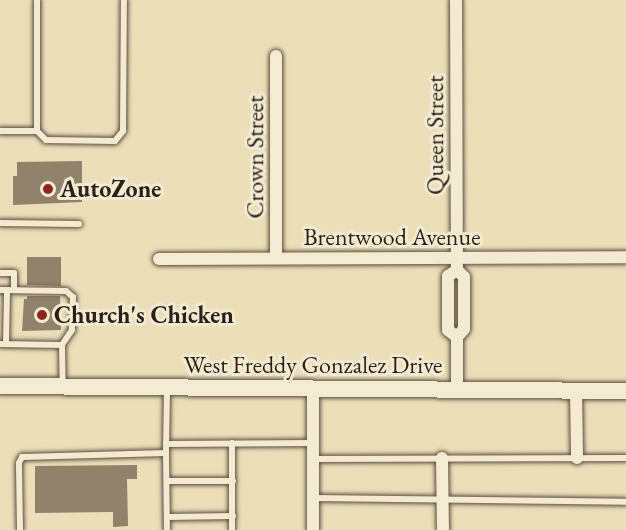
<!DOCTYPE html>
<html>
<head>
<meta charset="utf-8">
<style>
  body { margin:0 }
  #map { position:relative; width:626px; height:530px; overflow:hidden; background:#ebdeb8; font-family:"EB Garamond",serif }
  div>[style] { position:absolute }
  .building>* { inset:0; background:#90826b }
  .roads { filter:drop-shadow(0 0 2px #5c4e40) drop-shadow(0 0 2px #5c4e40) }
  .service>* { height:6px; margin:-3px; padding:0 3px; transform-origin:3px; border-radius:3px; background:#f2ead1 }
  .minor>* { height:12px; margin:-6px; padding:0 6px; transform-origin:6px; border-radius:6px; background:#f2ead1 }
  .secondary>* { height:16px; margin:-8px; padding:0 8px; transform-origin:8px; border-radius:8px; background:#f2ead1 }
  .dots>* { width:16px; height:16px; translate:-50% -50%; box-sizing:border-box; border:3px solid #f2ead1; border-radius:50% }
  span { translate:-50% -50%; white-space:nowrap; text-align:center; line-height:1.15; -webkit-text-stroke:6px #f2ead1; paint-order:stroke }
  .street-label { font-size:24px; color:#2d1e18 }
  .poi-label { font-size:24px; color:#2d1e18; font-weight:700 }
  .left { translate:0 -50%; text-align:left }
</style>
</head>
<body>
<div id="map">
  <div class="building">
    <i style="clip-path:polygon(82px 161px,82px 202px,13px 205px,13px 176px,17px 176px,17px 162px)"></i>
    <i style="clip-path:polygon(27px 257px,61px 257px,61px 286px,27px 285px)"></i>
    <i style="clip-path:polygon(27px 296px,60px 296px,61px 330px,22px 331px,24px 299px,27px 299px)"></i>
    <i style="clip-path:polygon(137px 465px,137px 479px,127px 479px,128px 526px,113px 527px,113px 512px,35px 513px,35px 466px)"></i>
  </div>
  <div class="roads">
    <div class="service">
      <i style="left:37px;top:0;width:131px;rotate:90deg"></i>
      <i style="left:0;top:131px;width:37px"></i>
      <i style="left:37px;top:131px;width:13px;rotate:45deg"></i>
      <i style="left:46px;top:140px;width:69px;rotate:0.8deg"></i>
      <i style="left:115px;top:141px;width:13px;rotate:-51deg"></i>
      <i style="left:123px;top:131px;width:131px;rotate:-89.6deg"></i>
      <i style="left:0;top:223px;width:79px;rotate:0.7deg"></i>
      <i style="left:0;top:273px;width:14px"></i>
      <i style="left:14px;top:273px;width:17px;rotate:90deg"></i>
      <i style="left:0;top:290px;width:66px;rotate:0.9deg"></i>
      <i style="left:66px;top:291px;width:9px;rotate:41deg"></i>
      <i style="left:73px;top:297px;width:33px;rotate:92deg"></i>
      <i style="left:72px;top:330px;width:18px;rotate:124deg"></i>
      <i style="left:62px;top:345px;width:62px;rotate:-179.1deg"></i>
      <i style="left:6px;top:344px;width:54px;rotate:-88.9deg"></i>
      <i style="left:62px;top:345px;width:39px;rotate:89deg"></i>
      <i style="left:232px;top:443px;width:87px;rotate:90deg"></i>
      <i style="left:166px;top:444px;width:147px;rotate:-0.4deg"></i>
      <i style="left:166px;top:453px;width:77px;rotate:89.3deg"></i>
      <i style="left:313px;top:459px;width:313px;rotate:-0.2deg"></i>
      <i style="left:167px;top:481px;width:66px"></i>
      <i style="left:313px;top:498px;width:313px;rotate:0.7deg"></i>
      <i style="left:167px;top:517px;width:66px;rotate:-0.9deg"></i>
      <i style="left:20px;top:530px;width:67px;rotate:-90.9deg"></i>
      <i style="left:19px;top:463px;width:7px;rotate:-63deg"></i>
      <i style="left:22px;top:457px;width:144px;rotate:-1.6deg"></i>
      <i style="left:166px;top:453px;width:65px;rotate:-89.1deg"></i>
    </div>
    <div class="minor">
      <i style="left:456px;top:0;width:270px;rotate:89.8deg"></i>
      <i style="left:457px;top:270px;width:10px;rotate:45deg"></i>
      <i style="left:464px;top:277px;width:52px;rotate:90deg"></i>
      <i style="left:464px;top:329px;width:11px;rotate:131deg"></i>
      <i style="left:457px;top:337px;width:53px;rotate:90deg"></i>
      <i style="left:276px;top:56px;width:202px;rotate:90deg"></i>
      <i style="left:159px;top:259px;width:467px;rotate:-0.2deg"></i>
      <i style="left:457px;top:270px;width:11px;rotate:146deg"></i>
      <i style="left:448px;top:276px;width:54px;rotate:90deg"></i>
      <i style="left:448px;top:330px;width:11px;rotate:38deg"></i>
      <i style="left:313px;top:389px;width:141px;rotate:90deg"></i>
      <i style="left:576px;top:391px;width:67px;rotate:89.1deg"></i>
      <i style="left:442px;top:458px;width:72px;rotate:89.2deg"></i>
    </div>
    <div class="secondary">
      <i style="left:0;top:386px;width:626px;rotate:0.46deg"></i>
    </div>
  </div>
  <div class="dots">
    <i style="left:48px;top:189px;background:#8f2418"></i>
    <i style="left:42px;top:315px;background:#8f2418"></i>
  </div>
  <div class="street-label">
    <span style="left:435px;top:135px;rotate:-90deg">Queen Street</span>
    <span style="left:255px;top:157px;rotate:-90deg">Crown Street</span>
    <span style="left:392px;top:237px">Brentwood Avenue</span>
    <span style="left:313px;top:365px">West Freddy Gonzalez Drive</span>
  </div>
  <div class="poi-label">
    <span class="left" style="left:60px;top:189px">AutoZone</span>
    <span class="left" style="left:54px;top:315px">Church's Chicken</span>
  </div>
</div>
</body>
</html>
